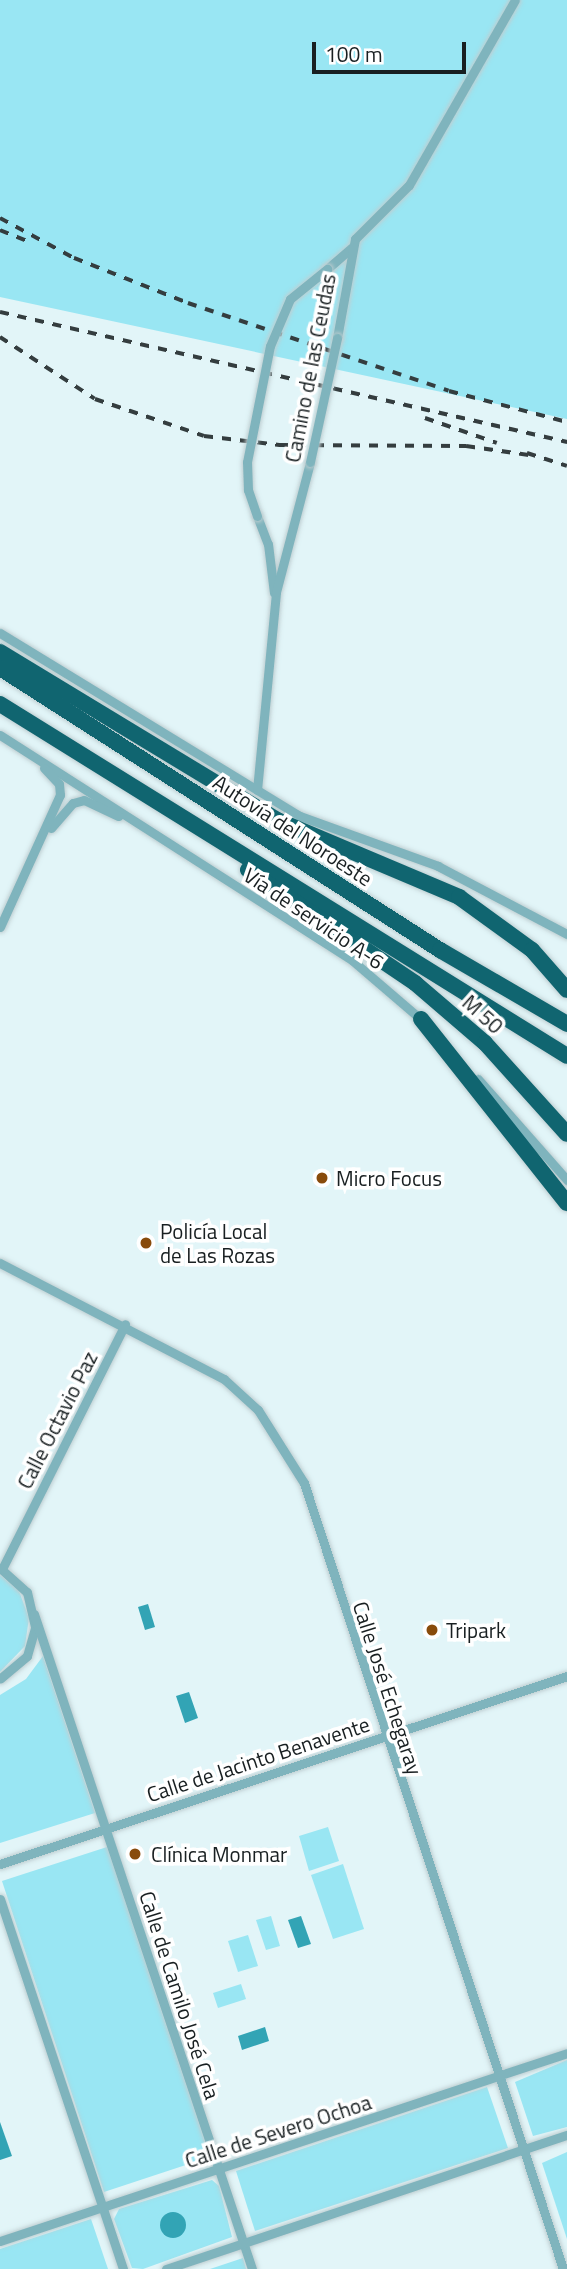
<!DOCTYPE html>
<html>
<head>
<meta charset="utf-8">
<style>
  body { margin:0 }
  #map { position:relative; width:567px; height:2269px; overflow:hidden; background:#e2f5f8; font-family:"Titillium Web",sans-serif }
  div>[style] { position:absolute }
  .green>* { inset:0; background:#99e6f3 }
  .water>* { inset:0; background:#32a4b5 }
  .round { border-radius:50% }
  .roads { filter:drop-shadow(0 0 2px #beced1) drop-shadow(0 0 2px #beced1) }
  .street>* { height:9px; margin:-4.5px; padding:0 4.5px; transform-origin:4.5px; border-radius:4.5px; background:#7fb4bd }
  .highway>* { height:16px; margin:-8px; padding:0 8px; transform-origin:8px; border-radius:8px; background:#106570 }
  .rail>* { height:3.5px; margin-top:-1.75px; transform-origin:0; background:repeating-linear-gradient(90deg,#343d3f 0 9px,transparent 0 18px) }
  .bridges { filter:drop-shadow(0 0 2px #beced1) drop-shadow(0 0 2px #beced1) }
  .street-bridge>* { height:9px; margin:-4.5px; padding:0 4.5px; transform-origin:4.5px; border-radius:4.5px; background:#7fb4bd }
  .dots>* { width:19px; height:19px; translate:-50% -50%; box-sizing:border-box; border:4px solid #fff; border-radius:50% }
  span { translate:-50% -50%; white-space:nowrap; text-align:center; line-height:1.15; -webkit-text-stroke:7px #fff; paint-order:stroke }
  .street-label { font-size:21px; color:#181f21 }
  .poi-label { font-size:21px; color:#181f21 }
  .left { translate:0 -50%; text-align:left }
  .scale { position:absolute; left:312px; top:42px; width:154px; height:32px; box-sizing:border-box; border:4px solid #181f21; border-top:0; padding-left:9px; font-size:21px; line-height:24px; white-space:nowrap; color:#181f21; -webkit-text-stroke:5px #fff; paint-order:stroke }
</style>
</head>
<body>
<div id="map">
  <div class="green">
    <i style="clip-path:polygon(0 0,567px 0,567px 419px,0 297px)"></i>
    <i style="clip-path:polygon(0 1575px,19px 1591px,29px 1618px,25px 1646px,0 1672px)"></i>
    <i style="clip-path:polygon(43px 1656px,95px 1813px,0 1843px,0 1695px,26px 1679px)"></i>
    <i style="clip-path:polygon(328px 1827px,339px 1861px,309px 1871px,299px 1836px)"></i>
    <i style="clip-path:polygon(107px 1847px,210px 2157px,104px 2192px,2px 1881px)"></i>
    <i style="clip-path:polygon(343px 1864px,364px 1929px,333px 1939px,311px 1875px)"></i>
    <i style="clip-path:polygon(271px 1916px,280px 1946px,266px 1950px,256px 1920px)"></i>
    <i style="clip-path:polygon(248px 1935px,258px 1966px,238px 1972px,228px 1941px)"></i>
    <i style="clip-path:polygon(241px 1984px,246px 1999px,218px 2008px,213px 1993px)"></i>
    <i style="clip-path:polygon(567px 2060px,567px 2127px,533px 2136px,515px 2082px)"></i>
    <i style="clip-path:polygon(487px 2087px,508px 2148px,255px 2231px,236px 2171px)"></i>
    <i style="clip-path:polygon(567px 2152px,567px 2239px,542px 2163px)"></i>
    <i style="clip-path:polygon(212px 2180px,219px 2186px,232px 2237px,143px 2269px,132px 2268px,114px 2219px,119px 2209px)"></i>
    <i style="clip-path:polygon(91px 2219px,108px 2269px,0 2269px,0 2249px)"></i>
    <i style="clip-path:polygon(243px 2258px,246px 2269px,210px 2269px)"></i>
  </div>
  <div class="water">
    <i style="clip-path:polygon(148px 1604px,155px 1627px,145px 1630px,138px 1607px)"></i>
    <i style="clip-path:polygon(189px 1692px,198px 1718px,185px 1723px,176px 1696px)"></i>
    <i style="clip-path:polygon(301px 1916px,311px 1944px,298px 1948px,288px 1920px)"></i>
    <i style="clip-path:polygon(265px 2027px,269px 2041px,242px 2050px,238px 2036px)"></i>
    <i style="clip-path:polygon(0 2122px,12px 2156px,0 2160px)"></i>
    <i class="round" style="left:160px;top:2212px;width:26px;height:26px"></i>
  </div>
  <div class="roads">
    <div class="street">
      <i style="left:327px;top:269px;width:33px;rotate:-41deg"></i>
      <i style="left:337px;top:338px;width:101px;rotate:-79.7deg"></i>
      <i style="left:355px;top:239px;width:76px;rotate:-45deg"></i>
      <i style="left:409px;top:185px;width:213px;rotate:-60.2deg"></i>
      <i style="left:257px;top:516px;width:30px;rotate:69deg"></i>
      <i style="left:268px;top:544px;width:49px;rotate:83deg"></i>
      <i style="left:0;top:633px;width:351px;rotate:31.4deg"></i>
      <i style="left:300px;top:816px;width:147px;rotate:19.9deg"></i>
      <i style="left:438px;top:866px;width:146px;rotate:27.8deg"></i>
      <i style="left:0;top:735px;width:419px;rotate:32.6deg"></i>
      <i style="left:353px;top:961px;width:92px;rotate:40.6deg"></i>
      <i style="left:257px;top:790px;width:199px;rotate:-84.5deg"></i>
      <i style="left:276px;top:592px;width:134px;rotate:-75.3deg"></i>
      <i style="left:51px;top:828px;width:33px;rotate:-49deg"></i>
      <i style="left:73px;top:803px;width:11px;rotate:-15deg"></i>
      <i style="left:84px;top:800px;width:38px;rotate:25deg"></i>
      <i style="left:0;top:927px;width:145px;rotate:-65.6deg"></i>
      <i style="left:60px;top:795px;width:11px;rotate:-95deg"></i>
      <i style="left:59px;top:784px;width:22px;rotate:-133deg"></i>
      <i style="left:478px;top:1079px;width:135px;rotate:48.6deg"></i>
      <i style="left:0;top:1263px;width:252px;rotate:27.4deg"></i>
      <i style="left:224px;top:1379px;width:46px;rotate:42.4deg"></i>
      <i style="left:258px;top:1410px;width:86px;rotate:57.8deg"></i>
      <i style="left:304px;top:1483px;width:828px;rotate:71.76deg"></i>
      <i style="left:0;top:1568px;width:36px;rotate:42deg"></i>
      <i style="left:27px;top:1592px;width:37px;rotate:77deg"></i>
      <i style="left:35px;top:1628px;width:29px;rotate:106deg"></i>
      <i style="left:27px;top:1656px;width:35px;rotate:140deg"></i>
      <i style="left:2px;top:1569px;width:274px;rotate:-63.3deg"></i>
      <i style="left:34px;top:1614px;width:690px;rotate:71.59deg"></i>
      <i style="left:0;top:1864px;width:597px;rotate:-18.34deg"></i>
      <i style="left:0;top:1899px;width:390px;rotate:71.6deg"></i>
      <i style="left:0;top:2241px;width:597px;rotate:-18.34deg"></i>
      <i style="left:166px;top:2269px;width:423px;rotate:-18.5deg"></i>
    </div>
    <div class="highway">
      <i style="left:0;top:652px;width:324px;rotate:31.2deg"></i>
      <i style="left:277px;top:820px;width:198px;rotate:22.9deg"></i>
      <i style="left:459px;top:897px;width:90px;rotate:36deg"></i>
      <i style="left:532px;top:950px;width:53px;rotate:48.8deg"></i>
      <i style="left:0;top:668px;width:523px;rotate:32.66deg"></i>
      <i style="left:440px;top:950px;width:147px;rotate:30.2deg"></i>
      <i style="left:0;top:704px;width:667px;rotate:31.83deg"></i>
      <i style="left:248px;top:870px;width:202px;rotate:34.1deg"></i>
      <i style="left:415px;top:983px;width:92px;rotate:40.6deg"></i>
      <i style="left:485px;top:1043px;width:122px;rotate:48deg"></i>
      <i style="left:421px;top:1019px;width:235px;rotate:51.6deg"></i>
    </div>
  </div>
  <div class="rail">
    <i style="left:0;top:218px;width:84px;rotate:28.4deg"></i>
    <i style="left:74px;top:258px;width:123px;rotate:21.5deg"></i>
    <i style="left:188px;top:303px;width:275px;rotate:18.6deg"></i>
    <i style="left:449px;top:391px;width:122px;rotate:14.7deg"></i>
    <i style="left:0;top:230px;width:29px;rotate:22deg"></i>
    <i style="left:0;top:312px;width:582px;rotate:12.91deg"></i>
    <i style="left:0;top:337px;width:113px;rotate:33.1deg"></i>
    <i style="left:95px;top:399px;width:115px;rotate:18.7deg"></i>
    <i style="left:204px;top:436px;width:76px;rotate:6.8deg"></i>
    <i style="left:279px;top:445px;width:187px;rotate:0.3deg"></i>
    <i style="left:466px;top:446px;width:70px;rotate:8.2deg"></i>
    <i style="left:425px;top:418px;width:76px;rotate:19.1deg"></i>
    <i style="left:527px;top:453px;width:42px;rotate:18deg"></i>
  </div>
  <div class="bridges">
    <div class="street-bridge">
      <i style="left:310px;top:462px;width:127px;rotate:-77.7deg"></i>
      <i style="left:257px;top:516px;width:28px;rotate:-109deg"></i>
      <i style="left:248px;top:490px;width:28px;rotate:-92deg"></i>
      <i style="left:247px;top:462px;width:118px;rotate:-78.8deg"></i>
      <i style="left:270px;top:346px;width:51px;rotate:-66.9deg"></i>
      <i style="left:290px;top:299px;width:48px;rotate:-39deg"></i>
    </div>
  </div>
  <div class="dots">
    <i style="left:322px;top:1178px;background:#884b0b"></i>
    <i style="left:146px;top:1243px;background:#884b0b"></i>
    <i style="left:432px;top:1630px;background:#884b0b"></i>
    <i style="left:135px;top:1854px;background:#884b0b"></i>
  </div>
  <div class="street-label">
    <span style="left:310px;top:368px;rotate:-79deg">Camino de las Ceudas</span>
    <span style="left:293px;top:830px;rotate:33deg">Autovía del Noroeste</span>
    <span style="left:314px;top:918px;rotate:34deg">Vía de servicio A-6</span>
    <span style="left:483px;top:1014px;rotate:42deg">M 50</span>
    <span style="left:57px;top:1420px;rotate:-63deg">Calle Octavio Paz</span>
    <span style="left:388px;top:1688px;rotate:72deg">Calle José Echegaray</span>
    <span style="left:258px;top:1759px;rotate:-18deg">Calle de Jacinto Benavente</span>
    <span style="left:180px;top:1995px;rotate:72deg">Calle de Camilo José Cela</span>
    <span style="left:278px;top:2131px;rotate:-18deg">Calle de Severo Ochoa</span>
  </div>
  <div class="poi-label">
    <span class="left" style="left:336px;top:1178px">Micro Focus</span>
    <span class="left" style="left:160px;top:1243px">Policía Local<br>de Las Rozas</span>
    <span class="left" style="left:446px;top:1630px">Tripark</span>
    <span class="left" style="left:151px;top:1854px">Clínica Monmar</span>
  </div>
  <div class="scale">100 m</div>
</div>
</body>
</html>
